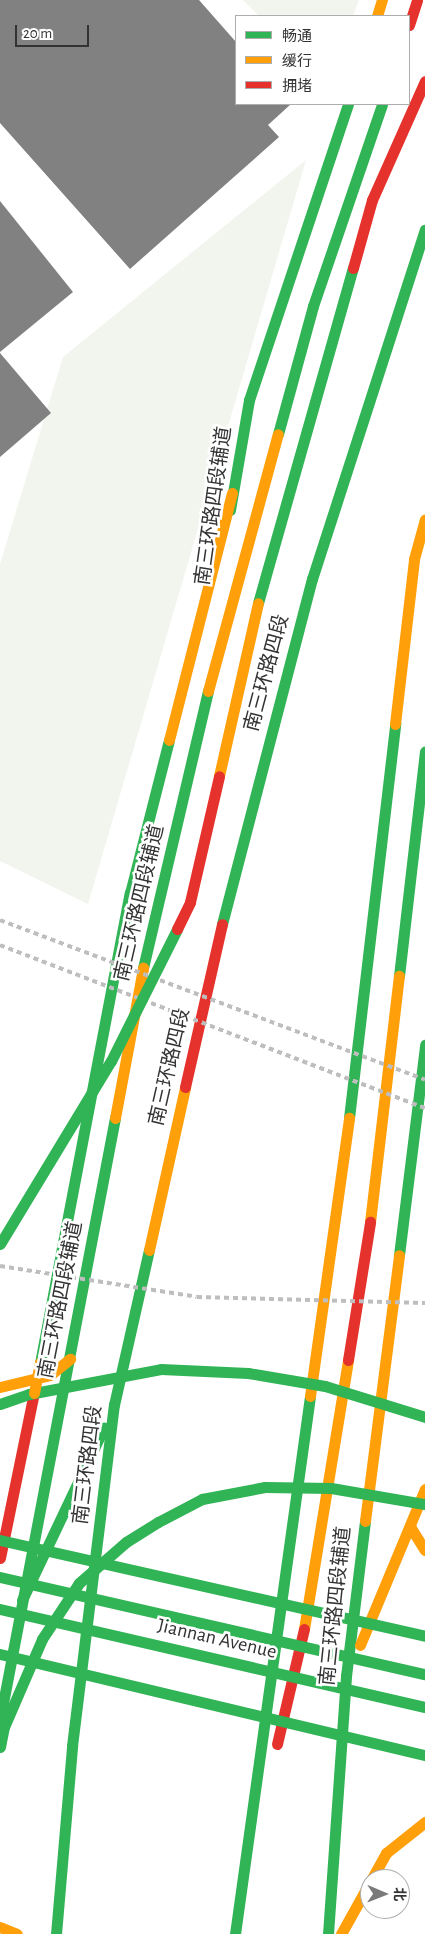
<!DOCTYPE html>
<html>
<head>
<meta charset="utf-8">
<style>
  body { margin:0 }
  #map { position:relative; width:425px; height:1934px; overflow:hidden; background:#fff; font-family:"Alegreya Sans","Noto Sans SC",sans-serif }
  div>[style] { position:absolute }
  .green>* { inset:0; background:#f1f5ed }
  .building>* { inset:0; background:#818181 }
  .fast>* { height:11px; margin:-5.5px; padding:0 5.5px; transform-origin:5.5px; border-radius:5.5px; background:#30b455 }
  .slow>* { height:11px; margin:-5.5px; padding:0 5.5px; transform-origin:5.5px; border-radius:5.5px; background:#ff9f0a }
  .jam>* { height:11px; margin:-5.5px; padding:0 5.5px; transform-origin:5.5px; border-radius:5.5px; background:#e5322d }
  .rail>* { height:4px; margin-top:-2px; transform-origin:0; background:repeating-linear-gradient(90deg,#bebebe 0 5px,transparent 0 9px) }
  .fast-bridge>* { height:11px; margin:-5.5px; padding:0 5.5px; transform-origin:5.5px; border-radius:5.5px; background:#30b455 }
  .slow-bridge>* { height:11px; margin:-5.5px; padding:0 5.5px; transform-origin:5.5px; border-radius:5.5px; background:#ff9f0a }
  .jam-bridge>* { height:11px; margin:-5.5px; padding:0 5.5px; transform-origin:5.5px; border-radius:5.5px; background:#e5322d }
  span { translate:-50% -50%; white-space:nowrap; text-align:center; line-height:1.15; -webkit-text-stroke:5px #fff; paint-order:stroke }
  .street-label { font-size:20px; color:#333 }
  .legend { position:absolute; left:235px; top:15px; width:175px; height:90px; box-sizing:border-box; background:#fff; border:1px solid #adadad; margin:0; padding:6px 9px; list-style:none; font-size:15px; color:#333 }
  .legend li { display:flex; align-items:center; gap:10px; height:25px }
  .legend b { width:25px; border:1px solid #adadad }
  .north { position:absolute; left:360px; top:1869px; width:50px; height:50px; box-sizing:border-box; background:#fff; border:1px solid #adadad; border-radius:50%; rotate:91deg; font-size:14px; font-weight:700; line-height:20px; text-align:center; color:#333 }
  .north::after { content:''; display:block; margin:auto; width:18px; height:22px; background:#7a7a7a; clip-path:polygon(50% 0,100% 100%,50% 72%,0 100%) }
  .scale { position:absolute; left:15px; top:25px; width:74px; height:22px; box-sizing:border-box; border:2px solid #333; border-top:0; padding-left:6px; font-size:15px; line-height:18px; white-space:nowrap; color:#333; -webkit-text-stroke:4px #fff; paint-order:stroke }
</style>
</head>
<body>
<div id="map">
  <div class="green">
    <i style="clip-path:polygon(243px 0,359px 0,353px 16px,259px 16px)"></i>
    <i style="clip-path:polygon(306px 160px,88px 904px,0 861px,0 564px,63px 357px)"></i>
  </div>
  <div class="building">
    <i style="clip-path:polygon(0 0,199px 0,236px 42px,236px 104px,291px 104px,268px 125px,279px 137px,130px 269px,0 123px)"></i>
    <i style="clip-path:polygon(0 201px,73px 292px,0 352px)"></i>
    <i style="clip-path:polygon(0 353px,51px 413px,0 457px)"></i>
  </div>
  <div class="fast">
    <i style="left:278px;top:434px;width:133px;rotate:-74.7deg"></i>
    <i style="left:313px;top:306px;width:213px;rotate:-71.1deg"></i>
    <i style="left:230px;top:510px;width:112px;rotate:-80.2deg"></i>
    <i style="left:249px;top:400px;width:312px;rotate:-71.5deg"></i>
    <i style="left:222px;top:924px;width:357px;rotate:-75.4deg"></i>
    <i style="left:312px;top:579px;width:367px;rotate:-72.1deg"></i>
    <i style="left:143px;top:968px;width:285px;rotate:-76.8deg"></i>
    <i style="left:399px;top:976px;width:226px;rotate:-83.4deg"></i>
    <i style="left:349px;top:1118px;width:397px;rotate:-83.3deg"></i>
    <i style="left:399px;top:1255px;width:212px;rotate:-82.9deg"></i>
    <i style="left:40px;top:1363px;width:479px;rotate:-79.2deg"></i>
    <i style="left:130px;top:893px;width:158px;rotate:-75.7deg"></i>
    <i style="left:22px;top:1600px;width:191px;rotate:-64.6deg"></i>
    <i style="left:0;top:1719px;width:612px;rotate:-79.17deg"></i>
    <i style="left:0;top:1747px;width:20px;rotate:-79deg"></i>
    <i style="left:56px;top:1934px;width:189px;rotate:-85.1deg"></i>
    <i style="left:72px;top:1746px;width:344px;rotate:-83deg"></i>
    <i style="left:114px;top:1405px;width:159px;rotate:-77.3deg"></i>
    <i style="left:235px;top:1934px;width:543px;rotate:-82.06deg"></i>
    <i style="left:328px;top:1934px;width:259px;rotate:-86deg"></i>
    <i style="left:346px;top:1676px;width:156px;rotate:-83deg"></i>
  </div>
  <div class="slow">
    <i style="left:377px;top:16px;width:17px;rotate:-73deg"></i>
    <i style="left:208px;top:691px;width:266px;rotate:-74.8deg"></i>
    <i style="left:395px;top:724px;width:166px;rotate:-83.4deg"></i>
    <i style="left:414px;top:559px;width:41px;rotate:-74.6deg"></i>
    <i style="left:169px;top:740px;width:255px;rotate:-75.7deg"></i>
    <i style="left:115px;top:1118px;width:153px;rotate:-79.4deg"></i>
    <i style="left:370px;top:1222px;width:248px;rotate:-83.3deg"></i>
    <i style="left:149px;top:1250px;width:167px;rotate:-77.5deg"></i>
    <i style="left:0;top:1387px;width:51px;rotate:-13.5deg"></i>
    <i style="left:50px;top:1375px;width:26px;rotate:-39deg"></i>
    <i style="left:310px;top:1396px;width:281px;rotate:-82deg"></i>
    <i style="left:365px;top:1521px;width:268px;rotate:-82.7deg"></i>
    <i style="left:411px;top:1528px;width:26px;rotate:58deg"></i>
    <i style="left:304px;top:1629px;width:273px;rotate:-80.7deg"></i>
    <i style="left:360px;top:1645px;width:169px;rotate:-67.4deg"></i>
    <i style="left:0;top:1927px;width:18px;rotate:22deg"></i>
    <i style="left:341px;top:1934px;width:93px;rotate:-60.9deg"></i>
    <i style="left:386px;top:1853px;width:50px;rotate:-38.5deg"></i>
  </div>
  <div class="jam">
    <i style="left:409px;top:25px;width:26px;rotate:-72deg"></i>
    <i style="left:185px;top:1087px;width:167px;rotate:-77.2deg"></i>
    <i style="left:348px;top:1360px;width:140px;rotate:-80.9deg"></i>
    <i style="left:0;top:1558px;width:168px;rotate:-78.4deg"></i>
    <i style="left:277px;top:1744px;width:118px;rotate:-76.8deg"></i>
  </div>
  <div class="rail">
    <i style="left:0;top:920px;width:454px;rotate:20.6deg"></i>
    <i style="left:0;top:945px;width:455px;rotate:21deg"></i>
    <i style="left:0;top:1266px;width:199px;rotate:8.9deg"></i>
    <i style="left:197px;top:1297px;width:228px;rotate:1.5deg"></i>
  </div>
  <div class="fast-bridge">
    <i style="left:258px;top:603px;width:348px;rotate:-74.2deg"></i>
    <i style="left:0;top:1244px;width:214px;rotate:-58.8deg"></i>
    <i style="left:111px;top:1061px;width:148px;rotate:-63.4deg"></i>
    <i style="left:0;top:1404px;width:31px;rotate:-19deg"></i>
    <i style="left:29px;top:1394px;width:134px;rotate:-10.7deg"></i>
    <i style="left:161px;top:1369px;width:87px;rotate:2.6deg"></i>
    <i style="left:248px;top:1373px;width:78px;rotate:9.6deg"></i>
    <i style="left:325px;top:1386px;width:105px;rotate:17.2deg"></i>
    <i style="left:0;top:1540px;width:436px;rotate:12.7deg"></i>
    <i style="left:0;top:1577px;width:436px;rotate:12.9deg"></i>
    <i style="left:0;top:1609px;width:436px;rotate:13deg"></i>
    <i style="left:0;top:1654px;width:437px;rotate:13.4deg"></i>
    <i style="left:4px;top:1727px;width:96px;rotate:-66.6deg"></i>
    <i style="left:42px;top:1639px;width:67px;rotate:-56.5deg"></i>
    <i style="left:79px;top:1583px;width:62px;rotate:-41.1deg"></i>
    <i style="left:126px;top:1542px;width:38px;rotate:-32deg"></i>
    <i style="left:158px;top:1522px;width:50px;rotate:-27.6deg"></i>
    <i style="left:202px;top:1499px;width:64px;rotate:-10.8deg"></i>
    <i style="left:265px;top:1487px;width:66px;rotate:0.9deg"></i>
    <i style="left:331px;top:1488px;width:95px;rotate:9.7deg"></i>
  </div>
  <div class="slow-bridge">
    <i style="left:219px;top:776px;width:177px;rotate:-77.3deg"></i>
    <i style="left:34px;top:1393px;width:31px;rotate:-79deg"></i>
  </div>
  <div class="jam-bridge">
    <i style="left:353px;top:268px;width:71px;rotate:-74.4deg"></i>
    <i style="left:372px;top:200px;width:130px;rotate:-66deg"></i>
    <i style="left:177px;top:929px;width:30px;rotate:-64deg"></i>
    <i style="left:190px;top:902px;width:129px;rotate:-77deg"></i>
  </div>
  <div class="street-label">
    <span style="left:214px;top:506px;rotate:-82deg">南三环路四段辅道</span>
    <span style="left:267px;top:673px;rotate:-75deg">南三环路四段</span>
    <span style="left:140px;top:903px;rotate:-77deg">南三环路四段辅道</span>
    <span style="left:170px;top:1067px;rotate:-77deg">南三环路四段</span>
    <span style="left:61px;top:1300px;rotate:-79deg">南三环路四段辅道</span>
    <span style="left:88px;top:1465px;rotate:-83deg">南三环路四段</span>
    <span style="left:336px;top:1606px;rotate:-84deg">南三环路四段辅道</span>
    <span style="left:217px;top:1639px;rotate:13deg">Jiannan Avenue</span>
  </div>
  <ul class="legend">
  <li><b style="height:6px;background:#30b455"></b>畅通</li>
  <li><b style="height:6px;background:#ff9f0a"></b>缓行</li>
  <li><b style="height:6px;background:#e5322d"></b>拥堵</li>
  </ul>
  <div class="north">北</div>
  <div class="scale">20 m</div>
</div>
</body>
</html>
